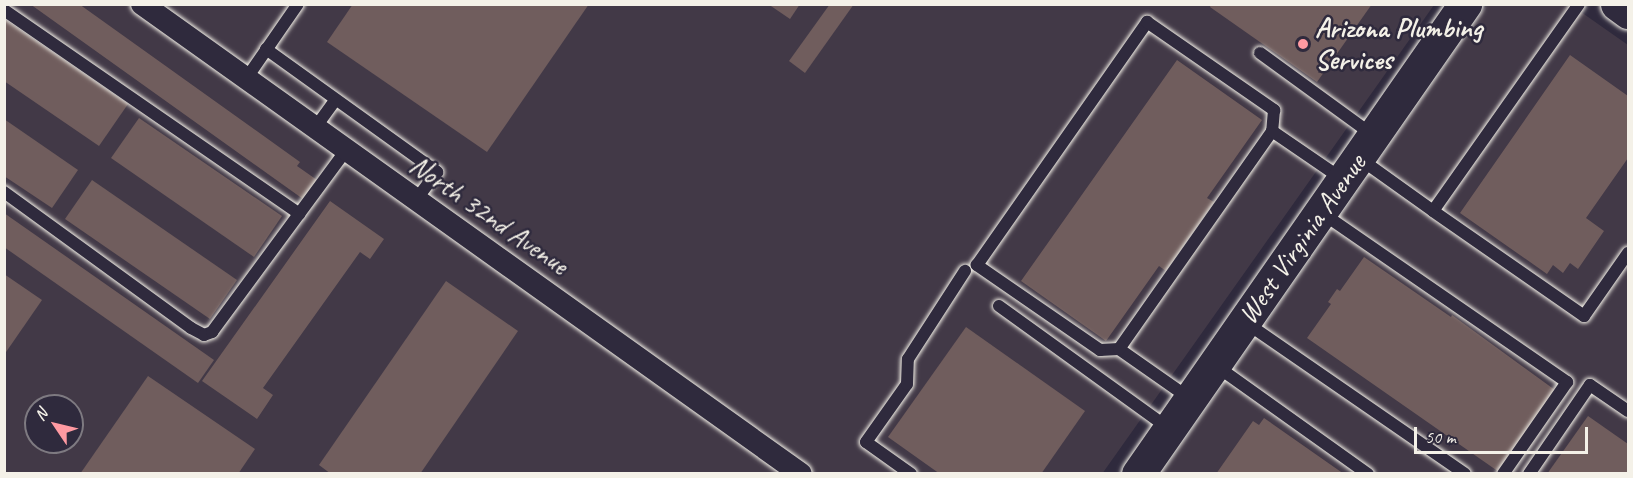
<!DOCTYPE html>
<html>
<head>
<meta charset="utf-8">
<style>
  body { margin:0 }
  #map { position:relative; width:1633px; height:478px; overflow:hidden; background:#2f2a3d; font-family:Caveat,sans-serif }
  div>[style] { position:absolute }
  .built>* { inset:0; background:#423947 }
  .building>* { inset:0; background:#705d5d }
  .roads { filter:drop-shadow(0 0 2px #f4f1e8) drop-shadow(0 0 2px #f4f1e8) }
  .lane>* { height:12px; margin:-6px; padding:0 6px; transform-origin:6px; border-radius:6px; background:#2f2a3d }
  .street>* { height:22px; margin:-11px; padding:0 11px; transform-origin:11px; border-radius:11px; background:#2f2a3d }
  .secondary>* { height:33px; margin:-16.5px; padding:0 16.5px; transform-origin:16.5px; border-radius:16.5px; background:#2f2a3d }
  .dots>* { width:16px; height:16px; translate:-50% -50%; box-sizing:border-box; border:3px solid #2f2a3d; border-radius:50% }
  span { translate:-50% -50%; white-space:nowrap; text-align:center; line-height:1.15; -webkit-text-stroke:5px #2f2a3d; paint-order:stroke }
  .poi-label { font-size:28px; color:#f4f1e8; font-weight:700 }
  .left { translate:0 -50%; text-align:left }
  .street-label { font-size:28px; color:#f4f1e8 }
  .frame { position:absolute; inset:0; border:6px solid #f4f1e8; pointer-events:none }
  .north { position:absolute; left:24px; top:394px; width:60px; height:60px; box-sizing:border-box; background:#2f2a3d; border:2px solid #7e7a81; border-radius:50%; rotate:305deg; font-size:16px; font-weight:700; line-height:24px; text-align:center; color:#f4f1e8 }
  .north::after { content:''; display:block; margin:auto; width:21px; height:27px; background:#ff9aa2; clip-path:polygon(50% 0,100% 100%,50% 72%,0 100%) }
  .scale { position:absolute; left:1414px; top:427px; width:174px; height:27px; box-sizing:border-box; border:3px solid #f4f1e8; border-top:0; padding-left:8px; font-size:18px; line-height:21px; white-space:nowrap; color:#f4f1e8; -webkit-text-stroke:4px #2f2a3d; paint-order:stroke }
</style>
</head>
<body>
<div id="map">
  <div class="built">
    <i style="clip-path:polygon(evenodd,4px 5px,1434px 5px,1102px 474px,5px 473px,4px 5px,36px 406px,72px 406px,72px 442px,36px 442px,36px 406px)"></i>
    <i style="clip-path:polygon(1487px 5px,1571px 5px,1628px 45px,1628px 473px,1161px 474px)"></i>
  </div>
  <div class="building">
    <i style="clip-path:polygon(30px 4px,79px 4px,300px 162px,297px 166px,317px 180px,303px 199px)"></i>
    <i style="clip-path:polygon(353px 4px,589px 4px,487px 152px,327px 42px)"></i>
    <i style="clip-path:polygon(768px 4px,800px 4px,790px 19px)"></i>
    <i style="clip-path:polygon(830px 4px,854px 4px,805px 73px,789px 61px)"></i>
    <i style="clip-path:polygon(1211px 4px,1372px 4px,1317px 82px,1210px 7px)"></i>
    <i style="clip-path:polygon(4px 19px,128px 104px,99px 146px,4px 81px)"></i>
    <i style="clip-path:polygon(1570px 55px,1628px 96px,1628px 158px,1586px 218px,1604px 231px,1578px 269px,1570px 263px,1563px 273px,1553px 265px,1547px 274px,1460px 213px)"></i>
    <i style="clip-path:polygon(1177px 60px,1262px 120px,1207px 198px,1214px 202px,1166px 271px,1159px 266px,1106px 341px,1021px 281px)"></i>
    <i style="clip-path:polygon(139px 118px,282px 216px,254px 257px,111px 158px)"></i>
    <i style="clip-path:polygon(4px 119px,78px 170px,52px 208px,4px 176px)"></i>
    <i style="clip-path:polygon(92px 180px,237px 280px,210px 319px,65px 219px)"></i>
    <i style="clip-path:polygon(330px 201px,384px 239px,370px 259px,360px 252px,263px 388px,273px 395px,257px 419px,202px 381px)"></i>
    <i style="clip-path:polygon(4px 213px,214px 360px,198px 383px,4px 247px)"></i>
    <i style="clip-path:polygon(1364px 257px,1451px 317px,1452px 315px,1555px 390px,1499px 472px,1307px 338px,1331px 304px,1328px 302px,1337px 289px,1340px 291px)"></i>
    <i style="clip-path:polygon(4px 274px,42px 300px,4px 355px)"></i>
    <i style="clip-path:polygon(446px 281px,518px 331px,420px 474px,331px 474px,319px 465px)"></i>
    <i style="clip-path:polygon(966px 327px,1085px 411px,1041px 474px,940px 474px,888px 437px)"></i>
    <i style="clip-path:polygon(148px 376px,255px 449px,238px 474px,80px 474px)"></i>
    <i style="clip-path:polygon(1588px 416px,1628px 444px,1628px 474px,1547px 474px)"></i>
    <i style="clip-path:polygon(1264px 418px,1344px 474px,1216px 474px,1253px 421px,1259px 425px)"></i>
  </div>
  <div class="roads">
    <div class="lane">
      <i style="left:1579px;top:4px;width:253px;rotate:125.2deg"></i>
      <i style="left:1433px;top:211px;width:184px;rotate:34.8deg"></i>
      <i style="left:1584px;top:316px;width:77px;rotate:-55.1deg"></i>
      <i style="left:4px;top:10px;width:359px;rotate:34.6deg"></i>
      <i style="left:266px;top:49px;width:211px;rotate:35.7deg"></i>
      <i style="left:437px;top:172px;width:35px;rotate:127deg"></i>
      <i style="left:1260px;top:53px;width:140px;rotate:36deg"></i>
      <i style="left:246px;top:79px;width:91px;rotate:-55.3deg"></i>
      <i style="left:315px;top:128px;width:34px;rotate:-54deg"></i>
      <i style="left:1359px;top:158px;width:91px;rotate:35.6deg"></i>
      <i style="left:4px;top:192px;width:231px;rotate:36deg"></i>
      <i style="left:191px;top:328px;width:15px;rotate:28deg"></i>
      <i style="left:204px;top:335px;width:9px;rotate:-21deg"></i>
      <i style="left:212px;top:332px;width:226px;rotate:-53.6deg"></i>
      <i style="left:1322px;top:213px;width:298px;rotate:34.6deg"></i>
      <i style="left:1567px;top:382px;width:112px;rotate:124.8deg"></i>
      <i style="left:999px;top:306px;width:208px;rotate:35.8deg"></i>
      <i style="left:1245px;top:322px;width:267px;rotate:34.6deg"></i>
      <i style="left:1119px;top:349px;width:19px;rotate:177deg"></i>
      <i style="left:1100px;top:350px;width:150px;rotate:-145.4deg"></i>
      <i style="left:977px;top:265px;width:297px;rotate:-55deg"></i>
      <i style="left:1147px;top:22px;width:155px;rotate:34.7deg"></i>
      <i style="left:1274px;top:110px;width:21px;rotate:95deg"></i>
      <i style="left:1215px;top:365px;width:188px;rotate:35.5deg"></i>
      <i style="left:1189px;top:398px;width:85px;rotate:-145deg"></i>
      <i style="left:1119px;top:349px;width:266px;rotate:-54.9deg"></i>
      <i style="left:1272px;top:131px;width:85px;rotate:34.4deg"></i>
      <i style="left:911px;top:474px;width:55px;rotate:-144.6deg"></i>
      <i style="left:866px;top:442px;width:71px;rotate:-54.7deg"></i>
      <i style="left:907px;top:384px;width:25px;rotate:-88deg"></i>
      <i style="left:908px;top:359px;width:105px;rotate:-57.1deg"></i>
      <i style="left:1529px;top:474px;width:108px;rotate:-55.6deg"></i>
      <i style="left:1590px;top:385px;width:46px;rotate:34.4deg"></i>
    </div>
    <div class="street">
      <i style="left:142px;top:4px;width:809px;rotate:35.5deg"></i>
    </div>
    <div class="secondary">
      <i style="left:1617px;top:4px;width:14px;rotate:36deg"></i>
      <i style="left:1138px;top:474px;width:573px;rotate:-55.17deg"></i>
    </div>
  </div>
  <div class="dots">
    <i style="left:1303px;top:44px;background:#ff9aa2"></i>
  </div>
  <div class="poi-label">
    <span class="left" style="left:1315px;top:44px">Arizona Plumbing<br>Services</span>
  </div>
  <div class="street-label">
    <span style="left:489px;top:215px;rotate:35deg">North 32nd Avenue</span>
    <span style="left:1302px;top:239px;rotate:-55deg">West Virginia Avenue</span>
  </div>
  <div class="frame"></div>
  <div class="north">N</div>
  <div class="scale">50 m</div>
</div>
</body>
</html>
